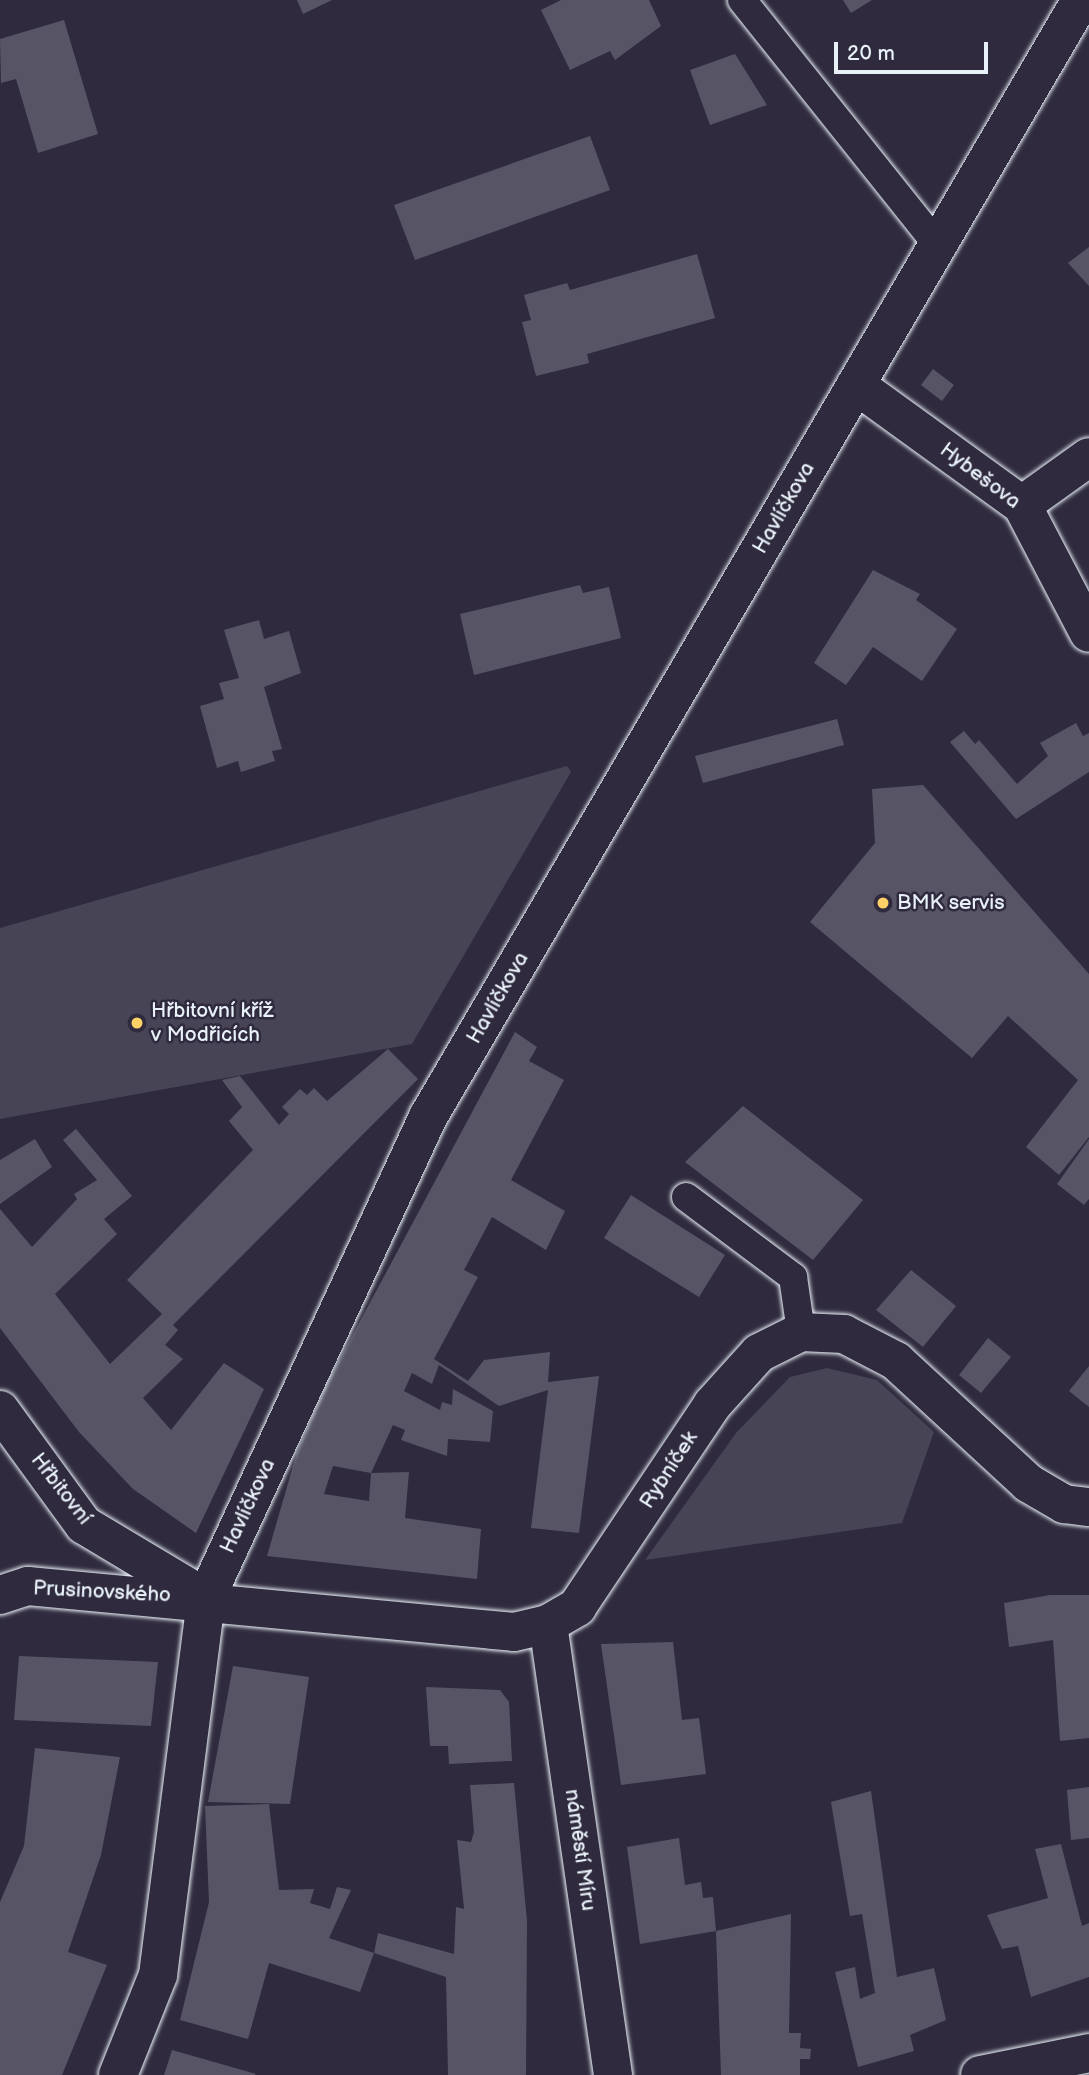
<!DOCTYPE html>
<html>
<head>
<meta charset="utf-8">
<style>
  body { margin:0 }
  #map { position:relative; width:1089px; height:2075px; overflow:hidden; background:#2f2a3d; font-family:"Balsamiq Sans",sans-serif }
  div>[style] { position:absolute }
  .green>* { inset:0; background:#464455 }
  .building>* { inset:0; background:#575565 }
  .roads { filter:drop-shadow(0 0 2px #e8f1f8) drop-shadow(0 0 2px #e8f1f8) }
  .lane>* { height:28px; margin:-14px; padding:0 14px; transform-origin:14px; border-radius:14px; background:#2f2a3d }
  .street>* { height:38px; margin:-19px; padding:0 19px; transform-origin:19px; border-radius:19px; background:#2f2a3d }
  .dots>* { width:19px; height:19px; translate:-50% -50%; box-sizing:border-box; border:4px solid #2f2a3d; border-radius:50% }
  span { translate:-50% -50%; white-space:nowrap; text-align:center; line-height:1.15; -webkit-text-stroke:5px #2f2a3d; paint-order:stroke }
  .street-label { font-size:21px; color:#e8f1f8 }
  .poi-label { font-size:21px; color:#e8f1f8 }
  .left { translate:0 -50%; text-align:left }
  .scale { position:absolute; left:834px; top:42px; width:154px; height:32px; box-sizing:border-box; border:4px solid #e8f1f8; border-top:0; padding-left:9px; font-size:21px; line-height:24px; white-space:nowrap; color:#e8f1f8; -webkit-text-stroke:5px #2f2a3d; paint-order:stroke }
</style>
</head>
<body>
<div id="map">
  <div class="green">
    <i style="clip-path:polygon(567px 766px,571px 772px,412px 1044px,0 1119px,0 928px)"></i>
    <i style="clip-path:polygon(827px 1368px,877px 1380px,934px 1432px,902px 1523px,645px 1560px,736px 1433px,790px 1377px)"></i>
  </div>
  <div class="building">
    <i style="clip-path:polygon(297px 0,332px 0,303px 14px)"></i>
    <i style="clip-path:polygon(561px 0,649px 0,661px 26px,615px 60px,610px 51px,570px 70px,541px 10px)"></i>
    <i style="clip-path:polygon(843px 0,872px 0,851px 13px)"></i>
    <i style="clip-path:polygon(64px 20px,98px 134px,38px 153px,16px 79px,1px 83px,0 39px)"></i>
    <i style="clip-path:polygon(735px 54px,767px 105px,710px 125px,690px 70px)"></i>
    <i style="clip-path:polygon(590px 136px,610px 190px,415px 260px,394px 205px)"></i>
    <i style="clip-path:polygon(1089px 247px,1089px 286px,1068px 263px)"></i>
    <i style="clip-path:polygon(697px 254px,715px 318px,587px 354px,589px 363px,536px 376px,522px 322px,531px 320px,524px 295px,567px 283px,570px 290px)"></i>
    <i style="clip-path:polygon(933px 369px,954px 385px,942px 401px,921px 385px)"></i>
    <i style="clip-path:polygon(873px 570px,920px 594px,916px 600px,957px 629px,922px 681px,873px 647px,846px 685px,814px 663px)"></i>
    <i style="clip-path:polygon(580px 585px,583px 593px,609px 587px,621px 638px,474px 675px,460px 614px)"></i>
    <i style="clip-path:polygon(259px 620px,264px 639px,289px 631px,301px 673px,264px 687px,282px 749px,272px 751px,275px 761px,241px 772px,238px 761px,217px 768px,200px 706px,224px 699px,219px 683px,239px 678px,224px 630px)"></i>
    <i style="clip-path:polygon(837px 719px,844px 745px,703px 783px,695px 756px)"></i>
    <i style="clip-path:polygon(1076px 723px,1083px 736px,1089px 733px,1089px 772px,1016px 819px,950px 742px,964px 731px,975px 744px,979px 740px,1017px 784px,1048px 756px,1040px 743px)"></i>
    <i style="clip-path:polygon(923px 785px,1089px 974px,1089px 1137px,1059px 1175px,1026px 1147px,1078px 1080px,1008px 1016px,972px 1058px,810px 922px,875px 843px,872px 789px)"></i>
    <i style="clip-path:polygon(515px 1032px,537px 1047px,529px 1061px,564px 1080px,511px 1180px,565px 1211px,546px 1250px,492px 1217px,464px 1270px,478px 1277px,434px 1359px,468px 1381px,484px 1360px,550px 1352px,548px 1382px,599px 1376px,579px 1533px,531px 1528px,548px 1390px,499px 1406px,439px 1365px,432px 1384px,412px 1373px,404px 1391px,440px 1410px,442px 1402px,452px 1405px,453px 1389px,493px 1411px,490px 1442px,448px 1439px,447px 1456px,401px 1440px,405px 1430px,393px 1425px,371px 1473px,333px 1466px,324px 1494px,369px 1501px,371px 1473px,409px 1472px,405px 1518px,481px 1529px,477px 1579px,267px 1556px,297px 1452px,328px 1381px)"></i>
    <i style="clip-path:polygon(388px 1049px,418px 1079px,173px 1325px,178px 1330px,165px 1345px,183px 1359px,143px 1398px,171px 1430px,224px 1363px,264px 1389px,196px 1533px,133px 1489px,79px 1432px,0 1328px,0 1209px,32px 1247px,77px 1199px,74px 1194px,97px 1180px,63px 1140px,76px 1129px,132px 1196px,104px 1219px,117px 1234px,55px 1294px,110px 1364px,162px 1314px,127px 1280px,253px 1150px,229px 1121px,242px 1107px,222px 1080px,240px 1076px,279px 1125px,289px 1114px,282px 1107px,300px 1089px,307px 1095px,314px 1088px,327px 1101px)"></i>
    <i style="clip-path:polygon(743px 1106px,863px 1200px,813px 1260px,685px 1162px)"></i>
    <i style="clip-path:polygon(35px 1139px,52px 1167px,0 1204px,0 1160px)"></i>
    <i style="clip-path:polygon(1089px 1139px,1089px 1199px,1084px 1205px,1057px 1184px)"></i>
    <i style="clip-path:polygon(631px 1195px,725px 1255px,699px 1297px,604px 1238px)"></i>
    <i style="clip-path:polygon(911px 1270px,956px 1306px,923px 1347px,876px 1310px)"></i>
    <i style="clip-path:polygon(988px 1338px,1011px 1357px,981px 1393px,959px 1375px)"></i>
    <i style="clip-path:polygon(1089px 1366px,1089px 1407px,1069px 1391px)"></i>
    <i style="clip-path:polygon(1050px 1595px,1089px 1595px,1089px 1738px,1060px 1741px,1053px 1640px,1009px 1647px,1004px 1603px)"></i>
    <i style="clip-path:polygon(673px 1642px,682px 1720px,699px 1718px,706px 1774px,621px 1785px,601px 1644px)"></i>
    <i style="clip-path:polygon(19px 1656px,158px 1662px,151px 1726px,14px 1720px)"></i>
    <i style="clip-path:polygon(233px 1666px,309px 1677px,290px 1804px,208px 1802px)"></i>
    <i style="clip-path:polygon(426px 1687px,500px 1690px,509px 1702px,512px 1761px,449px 1764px,448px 1746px,430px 1746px)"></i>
    <i style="clip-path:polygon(35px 1748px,120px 1757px,101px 1855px,68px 1952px,107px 1965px,62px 2075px,0 2075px,0 1902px,24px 1846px)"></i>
    <i style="clip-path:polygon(514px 1783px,527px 1921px,526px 2075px,448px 2075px,446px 1977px,374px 1953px,378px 1933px,454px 1954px,456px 1907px,464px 1909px,457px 1840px,471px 1842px,474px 1832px,470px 1785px)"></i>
    <i style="clip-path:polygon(1089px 1787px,1089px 1838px,1071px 1840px,1067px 1790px)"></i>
    <i style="clip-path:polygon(871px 1791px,897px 1977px,934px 1968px,946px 2020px,910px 2035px,914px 2051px,858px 2067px,835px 1972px,855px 1967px,860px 1999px,875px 1993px,862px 1914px,850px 1916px,831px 1802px)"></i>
    <i style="clip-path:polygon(269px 1804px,279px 1890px,314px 1889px,310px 1903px,330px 1909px,337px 1887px,351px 1890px,329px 1938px,374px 1953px,360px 1992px,269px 1963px,248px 2039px,180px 2020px,209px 1902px,205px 1806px)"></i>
    <i style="clip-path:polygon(679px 1838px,685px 1885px,701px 1882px,703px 1898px,713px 1897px,716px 1931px,640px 1944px,627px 1847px)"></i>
    <i style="clip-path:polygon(1061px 1844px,1082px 1926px,1089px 1923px,1089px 1977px,1031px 1997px,1018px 1946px,1002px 1949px,987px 1915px,1048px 1898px,1035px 1849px)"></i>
    <i style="clip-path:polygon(791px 1914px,789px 2033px,801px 2033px,800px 2048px,811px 2049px,810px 2059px,800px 2059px,800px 2075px,721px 2075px,716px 1931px)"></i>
    <i style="clip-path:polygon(172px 2050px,256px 2074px,255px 2075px,164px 2075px)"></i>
  </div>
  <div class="roads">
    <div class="lane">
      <i style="left:742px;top:0;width:310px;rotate:51.4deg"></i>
      <i style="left:686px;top:1197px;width:134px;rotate:36.8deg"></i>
      <i style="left:793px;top:1277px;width:56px;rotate:81.7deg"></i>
    </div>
    <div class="street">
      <i style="left:856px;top:385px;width:205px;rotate:35.9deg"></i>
      <i style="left:1022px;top:505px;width:144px;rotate:62.4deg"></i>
      <i style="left:1022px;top:505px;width:82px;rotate:-35.6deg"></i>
      <i style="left:0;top:1410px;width:142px;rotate:53.9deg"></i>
      <i style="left:84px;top:1525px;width:136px;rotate:30.9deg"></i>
      <i style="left:0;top:1595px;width:29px;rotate:-18deg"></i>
      <i style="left:28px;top:1586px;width:488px;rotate:5.4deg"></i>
      <i style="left:514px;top:1632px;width:35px;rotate:-13deg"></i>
      <i style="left:548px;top:1624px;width:34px;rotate:-30deg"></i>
      <i style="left:577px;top:1607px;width:243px;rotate:-56.2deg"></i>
      <i style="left:712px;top:1405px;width:70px;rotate:-47.9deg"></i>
      <i style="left:759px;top:1353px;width:47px;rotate:-26.6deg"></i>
      <i style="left:801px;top:1332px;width:43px;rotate:2.7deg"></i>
      <i style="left:844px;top:1334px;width:59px;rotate:27.4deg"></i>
      <i style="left:896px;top:1361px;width:180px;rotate:42.7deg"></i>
      <i style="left:1028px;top:1483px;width:42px;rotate:30.3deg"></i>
      <i style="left:1064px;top:1504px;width:25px;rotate:7deg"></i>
      <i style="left:548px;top:1624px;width:456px;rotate:81.8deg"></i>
      <i style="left:118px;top:2075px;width:108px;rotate:-68.2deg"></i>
      <i style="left:158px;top:1975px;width:380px;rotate:-82.7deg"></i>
      <i style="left:206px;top:1598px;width:530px;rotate:-65.22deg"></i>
      <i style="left:428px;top:1117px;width:1294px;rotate:-59.69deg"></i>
      <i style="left:980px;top:2075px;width:111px;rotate:-11.4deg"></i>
    </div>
  </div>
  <div class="dots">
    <i style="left:883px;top:903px;background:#ffd166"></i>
    <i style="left:137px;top:1023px;background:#ffd166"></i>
  </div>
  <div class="street-label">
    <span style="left:980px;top:476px;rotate:37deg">Hybešova</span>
    <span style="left:784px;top:508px;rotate:-60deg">Havlíčkova</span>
    <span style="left:498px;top:998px;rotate:-60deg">Havlíčkova</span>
    <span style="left:669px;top:1470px;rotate:-57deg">Rybníček</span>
    <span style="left:61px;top:1489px;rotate:52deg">Hřbitovní</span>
    <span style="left:248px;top:1506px;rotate:-65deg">Havlíčkova</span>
    <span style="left:102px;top:1592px;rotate:3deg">Prusinovského</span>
    <span style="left:580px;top:1850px;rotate:82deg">náměstí Míru</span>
  </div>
  <div class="poi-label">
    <span class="left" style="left:897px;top:903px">BMK servis</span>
    <span class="left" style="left:151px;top:1023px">Hřbitovní kříž<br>v Modřicích</span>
  </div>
  <div class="scale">20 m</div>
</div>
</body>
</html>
